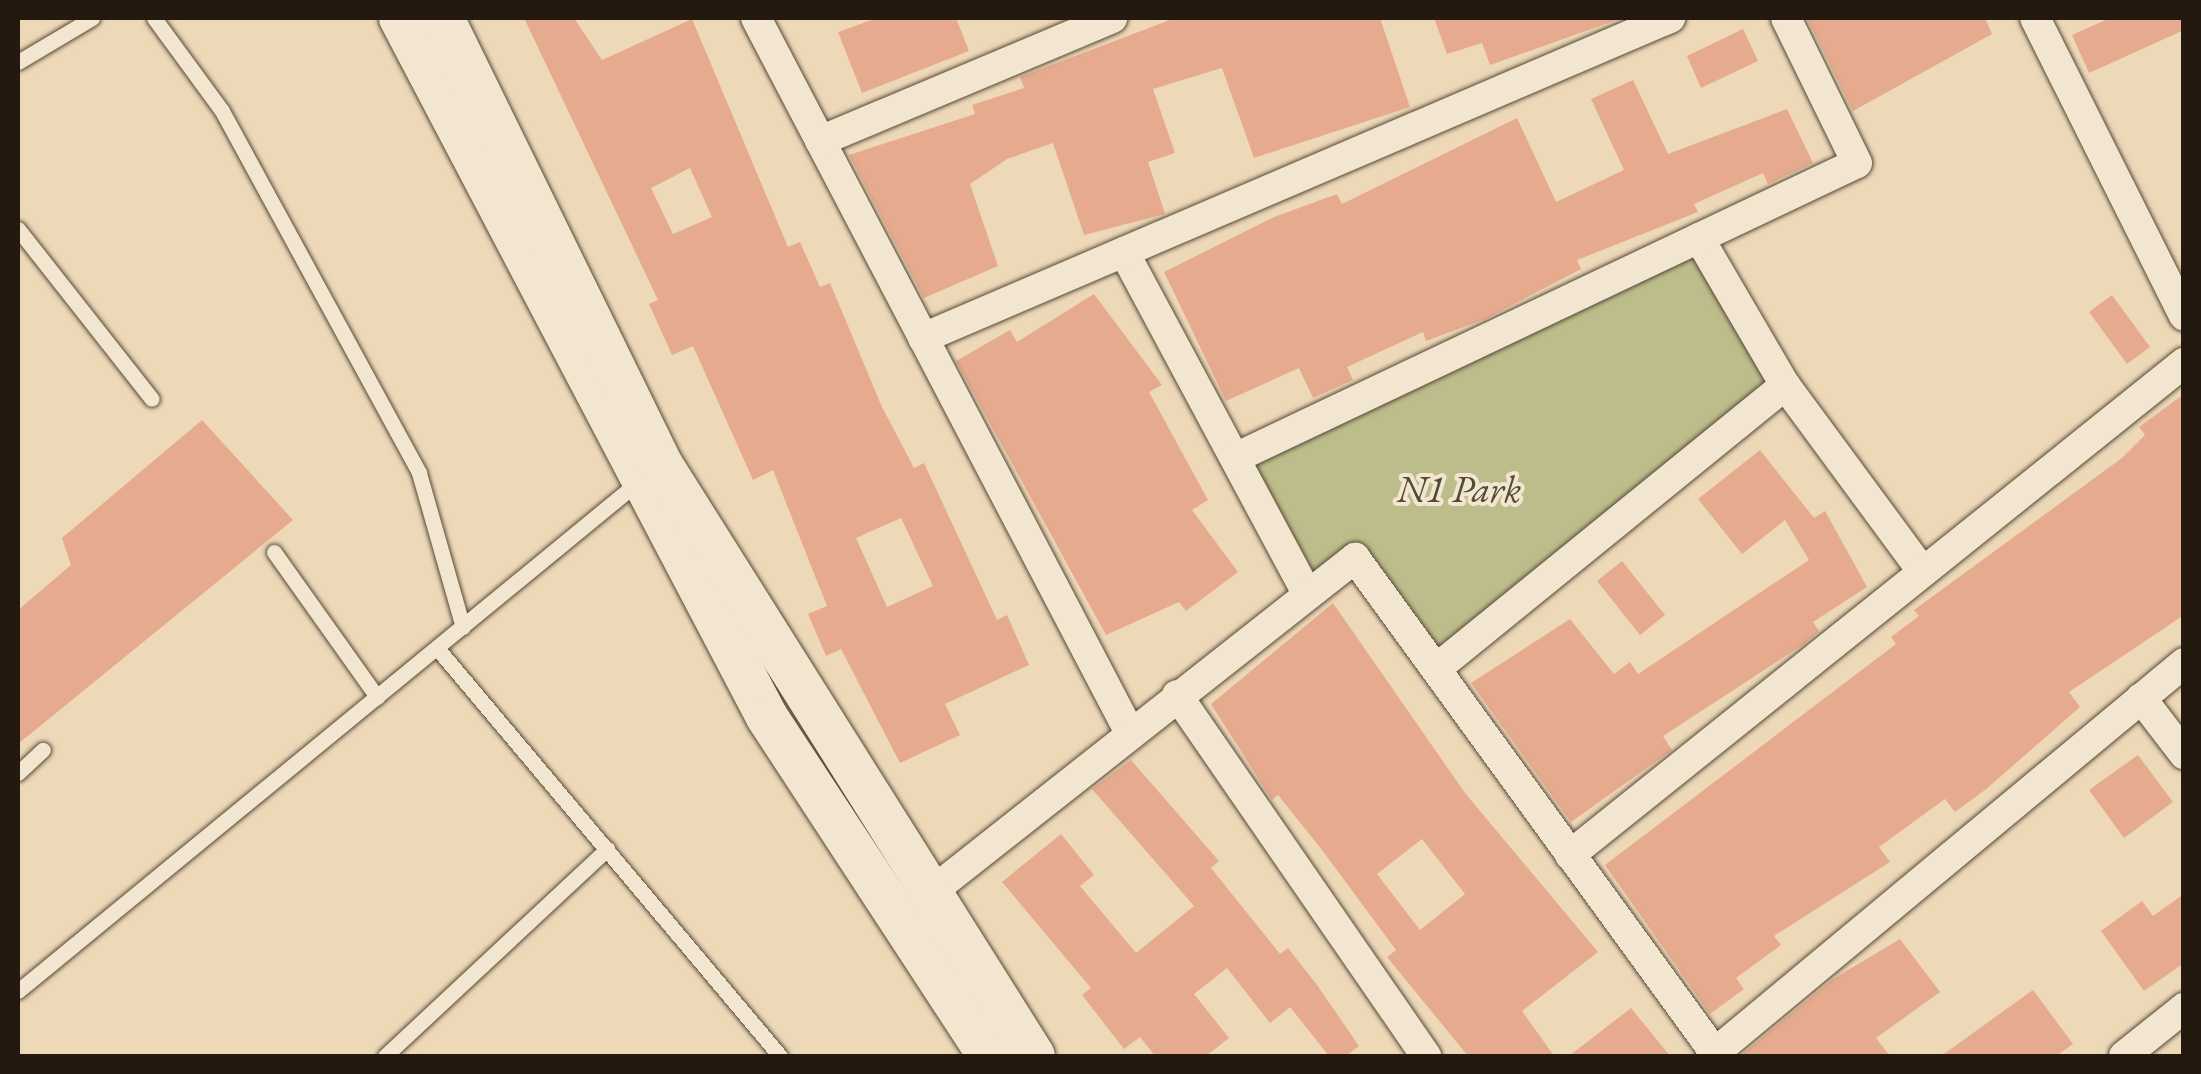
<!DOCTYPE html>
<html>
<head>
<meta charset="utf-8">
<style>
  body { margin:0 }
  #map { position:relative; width:2201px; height:1074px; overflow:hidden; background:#edd8b7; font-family:"EB Garamond",serif }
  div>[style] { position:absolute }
  .green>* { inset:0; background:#bdbd8b }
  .building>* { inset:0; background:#e6ab8f }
  .roads { filter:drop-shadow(0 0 2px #564939) drop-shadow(0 0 2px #564939) }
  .lane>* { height:15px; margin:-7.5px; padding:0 7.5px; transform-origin:7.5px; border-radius:7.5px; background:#f3e6d0 }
  .street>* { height:30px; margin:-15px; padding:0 15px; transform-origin:15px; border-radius:15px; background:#f3e6d0 }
  .secondary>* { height:42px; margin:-21px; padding:0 21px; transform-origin:21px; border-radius:21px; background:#f3e6d0 }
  span { translate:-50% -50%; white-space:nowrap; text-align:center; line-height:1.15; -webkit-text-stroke:8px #f3e6d0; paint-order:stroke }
  .park-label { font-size:38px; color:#514a34; font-style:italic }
  .frame { position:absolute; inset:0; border:20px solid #23190f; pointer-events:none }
</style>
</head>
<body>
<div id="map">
  <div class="green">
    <i style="clip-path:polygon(1699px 238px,1785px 385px,1436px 669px,1355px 558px,1307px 593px,1235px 458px)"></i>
  </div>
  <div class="building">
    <i style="clip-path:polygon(evenodd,524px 18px,574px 18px,602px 60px,692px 19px,788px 247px,800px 242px,820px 287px,830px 283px,882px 407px,914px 468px,924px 463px,997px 620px,1007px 615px,1029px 665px,945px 704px,960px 735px,900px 763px,841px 649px,826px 656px,808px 614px,827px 606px,773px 470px,753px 480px,693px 346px,672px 355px,649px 304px,658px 300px,524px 18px,690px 168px,712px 217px,673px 234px,651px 188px,690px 168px,524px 18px,901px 518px,933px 586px,887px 607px,856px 538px,901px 518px)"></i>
    <i style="clip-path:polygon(877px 18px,956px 18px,969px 51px,862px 93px,838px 32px)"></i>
    <i style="clip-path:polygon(1175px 18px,1380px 18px,1410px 107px,1254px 158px,1222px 68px,1153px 89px,1175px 153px,1148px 162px,1165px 214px,1084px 235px,1053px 143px,1007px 159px,970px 184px,998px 266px,924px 298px,849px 155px,975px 114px,972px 105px,1024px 88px,1020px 77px)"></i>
    <i style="clip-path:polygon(1434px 18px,1622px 18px,1490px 65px,1482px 43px,1447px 54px)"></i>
    <i style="clip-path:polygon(1807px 18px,1985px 18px,1992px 34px,1853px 111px)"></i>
    <i style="clip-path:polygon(2110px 18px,2184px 18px,2184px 30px,2089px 73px,2072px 35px)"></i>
    <i style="clip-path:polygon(1743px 29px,1758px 61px,1701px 88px,1687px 56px)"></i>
    <i style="clip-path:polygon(1633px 80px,1668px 154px,1787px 109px,1813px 163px,1768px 184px,1763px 173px,1694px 204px,1698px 212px,1577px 260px,1581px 269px,1485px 319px,1426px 341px,1423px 332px,1347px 367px,1353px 380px,1313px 398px,1299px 368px,1226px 401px,1164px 272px,1274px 217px,1337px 194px,1342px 204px,1517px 118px,1556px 202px,1624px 170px,1591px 99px)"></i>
    <i style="clip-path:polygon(1094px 294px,1162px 385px,1149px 392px,1208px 500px,1192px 510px,1238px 572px,1186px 611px,1179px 602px,1106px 635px,956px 361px,1010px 330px,1017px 342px)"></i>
    <i style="clip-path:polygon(2112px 295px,2150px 347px,2127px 364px,2089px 312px)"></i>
    <i style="clip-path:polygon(2184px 394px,2184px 615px,2069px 692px,2080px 707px,1985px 790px,1955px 812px,1945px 799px,1879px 847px,1890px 862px,1774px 936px,1781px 945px,1736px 978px,1744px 989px,1710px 1014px,1605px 865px,1896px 644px,1891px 637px,1919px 616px,1914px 610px,2122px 458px,2145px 435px,2139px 427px)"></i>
    <i style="clip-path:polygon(202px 420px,293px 520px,18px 744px,18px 610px,71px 565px,62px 538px)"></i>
    <i style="clip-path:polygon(1760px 450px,1814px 518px,1825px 511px,1867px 587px,1813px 622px,1819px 631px,1804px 644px,1663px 736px,1672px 750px,1571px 822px,1471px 683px,1570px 619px,1614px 674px,1630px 662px,1638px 674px,1809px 560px,1785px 520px,1742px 554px,1698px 499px)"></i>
    <i style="clip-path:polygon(1622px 561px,1665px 615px,1640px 635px,1597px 581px)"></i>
    <i style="clip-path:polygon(evenodd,1333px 603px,1465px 793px,1598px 952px,1522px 1011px,1554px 1056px,1468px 1056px,1387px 957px,1396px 950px,1322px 850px,1278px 795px,1272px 800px,1211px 704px,1333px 603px,1422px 839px,1465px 894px,1420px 930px,1377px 874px,1422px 839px)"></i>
    <i style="clip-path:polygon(2138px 755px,2173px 802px,2124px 838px,2089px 790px)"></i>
    <i style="clip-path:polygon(1131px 760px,1219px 861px,1211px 868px,1280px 954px,1288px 948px,1317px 985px,1359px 1046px,1346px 1056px,1329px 1056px,1290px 1007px,1270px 1023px,1227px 968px,1194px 994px,1229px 1038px,1206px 1056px,1155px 1056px,1140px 1037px,1124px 1049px,1082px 995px,1091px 988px,1002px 882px,1061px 834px,1094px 875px,1080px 886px,1136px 953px,1194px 906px,1092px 789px)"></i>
    <i style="clip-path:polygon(2184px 894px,2184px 963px,2144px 991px,2101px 931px,2142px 901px,2153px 916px)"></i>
    <i style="clip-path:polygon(1900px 939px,1940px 992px,1876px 1038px,1890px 1056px,1740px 1056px,1833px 979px)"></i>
    <i style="clip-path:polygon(2033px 990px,2073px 1044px,2056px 1056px,1941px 1056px)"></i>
    <i style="clip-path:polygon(1631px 1008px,1670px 1056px,1569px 1056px)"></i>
  </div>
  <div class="roads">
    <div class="lane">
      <i style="left:154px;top:18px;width:115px;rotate:53.8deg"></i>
      <i style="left:222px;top:111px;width:412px;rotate:61.4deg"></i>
      <i style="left:419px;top:473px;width:160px;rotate:74.1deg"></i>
      <i style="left:18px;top:62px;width:86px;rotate:-30.7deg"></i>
      <i style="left:18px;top:229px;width:216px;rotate:51.8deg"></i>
      <i style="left:274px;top:552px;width:178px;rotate:54.6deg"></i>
      <i style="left:437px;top:648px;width:533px;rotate:49.95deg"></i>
      <i style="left:18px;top:773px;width:34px;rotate:-43deg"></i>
      <i style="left:18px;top:991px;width:802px;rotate:-39.38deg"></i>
      <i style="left:385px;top:1056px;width:304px;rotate:-43deg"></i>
    </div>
    <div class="street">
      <i style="left:756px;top:18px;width:805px;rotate:62.38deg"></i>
      <i style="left:2035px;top:18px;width:333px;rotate:63.4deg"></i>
      <i style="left:820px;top:141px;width:317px;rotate:-22.8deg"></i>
      <i style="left:1699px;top:238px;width:170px;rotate:59.7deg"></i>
      <i style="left:1785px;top:385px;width:232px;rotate:53.6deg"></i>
      <i style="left:1124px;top:252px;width:387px;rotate:61.8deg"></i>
      <i style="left:923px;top:338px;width:813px;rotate:-23.19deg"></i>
      <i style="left:1235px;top:458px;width:688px;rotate:-25.37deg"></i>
      <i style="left:1857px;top:163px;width:161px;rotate:-116.1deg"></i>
      <i style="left:1436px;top:669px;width:450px;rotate:-39.1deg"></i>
      <i style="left:1177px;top:695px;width:439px;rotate:55.4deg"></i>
      <i style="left:2141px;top:698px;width:71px;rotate:52.5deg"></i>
      <i style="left:1570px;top:855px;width:787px;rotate:-38.71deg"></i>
      <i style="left:925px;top:897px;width:548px;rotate:-38.25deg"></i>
      <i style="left:1355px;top:558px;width:612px;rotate:53.97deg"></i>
      <i style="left:1711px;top:1056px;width:615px;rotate:-39.72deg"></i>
      <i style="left:2124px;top:1056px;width:77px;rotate:-38.7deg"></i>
    </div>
    <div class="secondary">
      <i style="left:400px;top:18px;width:789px;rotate:62.3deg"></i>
      <i style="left:767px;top:717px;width:405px;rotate:56.8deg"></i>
      <i style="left:443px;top:18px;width:498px;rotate:63.9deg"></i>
      <i style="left:662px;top:465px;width:698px;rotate:57.81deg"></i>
    </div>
  </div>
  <div class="park-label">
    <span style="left:1459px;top:489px">N1 Park</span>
  </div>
  <div class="frame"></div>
</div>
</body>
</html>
